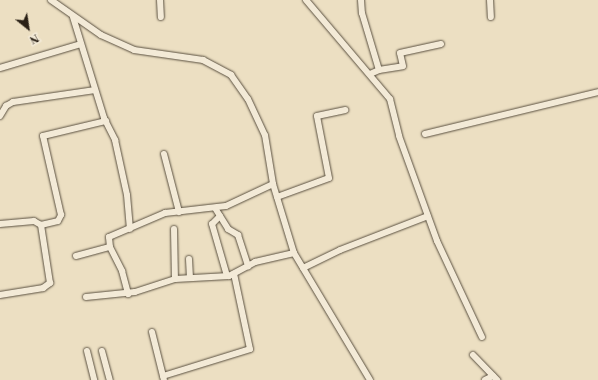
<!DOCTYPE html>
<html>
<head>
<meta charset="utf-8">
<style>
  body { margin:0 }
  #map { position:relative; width:598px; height:380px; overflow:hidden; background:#ecdfc2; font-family:"Libre Bodoni",serif }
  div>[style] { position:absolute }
  .roads { filter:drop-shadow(0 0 1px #5a5040) drop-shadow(0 0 1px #5a5040) }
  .minor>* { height:6px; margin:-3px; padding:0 3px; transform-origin:3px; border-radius:3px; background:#f3ead7 }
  span { translate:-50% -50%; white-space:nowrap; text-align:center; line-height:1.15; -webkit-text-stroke:4px #f3ead7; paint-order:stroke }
  .north { position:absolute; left:8px; top:8px; width:40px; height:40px; -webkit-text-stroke:3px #f3ead7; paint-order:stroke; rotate:150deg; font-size:11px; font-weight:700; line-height:16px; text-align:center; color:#2a2015 }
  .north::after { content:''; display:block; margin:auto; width:14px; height:18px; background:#2a2015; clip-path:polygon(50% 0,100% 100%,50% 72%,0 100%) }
</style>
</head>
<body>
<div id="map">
  <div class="roads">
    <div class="minor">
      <i style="left:51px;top:0;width:61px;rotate:35deg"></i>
      <i style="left:101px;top:35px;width:36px;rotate:24deg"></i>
      <i style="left:134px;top:50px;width:70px;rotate:8.2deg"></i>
      <i style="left:203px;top:60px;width:32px;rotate:28deg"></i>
      <i style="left:231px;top:75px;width:29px;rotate:55deg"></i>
      <i style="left:248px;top:99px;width:40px;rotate:65deg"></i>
      <i style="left:265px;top:135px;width:50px;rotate:80.7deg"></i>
      <i style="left:273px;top:184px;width:72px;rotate:73.1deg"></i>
      <i style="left:294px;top:253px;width:148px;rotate:59.1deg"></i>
      <i style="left:160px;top:0;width:17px;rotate:87deg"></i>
      <i style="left:306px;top:0;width:130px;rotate:49.7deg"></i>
      <i style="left:390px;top:99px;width:38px;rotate:76deg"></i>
      <i style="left:399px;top:136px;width:112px;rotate:70.1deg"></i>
      <i style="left:437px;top:241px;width:106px;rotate:64.9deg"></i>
      <i style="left:361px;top:0;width:13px;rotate:86deg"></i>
      <i style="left:362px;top:13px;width:59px;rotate:73.4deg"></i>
      <i style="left:490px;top:0;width:17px;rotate:87deg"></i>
      <i style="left:73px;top:17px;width:106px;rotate:72.9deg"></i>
      <i style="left:104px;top:118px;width:25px;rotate:63deg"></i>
      <i style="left:115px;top:140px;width:56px;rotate:77.7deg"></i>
      <i style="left:127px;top:195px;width:34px;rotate:85deg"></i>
      <i style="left:0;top:68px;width:84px;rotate:-16.5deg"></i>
      <i style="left:370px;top:74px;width:10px;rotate:-24deg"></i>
      <i style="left:379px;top:70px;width:24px;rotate:-9deg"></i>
      <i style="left:403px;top:66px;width:13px;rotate:-103deg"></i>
      <i style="left:400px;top:53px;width:42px;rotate:-12.4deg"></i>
      <i style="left:0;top:116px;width:12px;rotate:-59deg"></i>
      <i style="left:6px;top:106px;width:8px;rotate:-30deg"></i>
      <i style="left:13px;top:102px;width:83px;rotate:-8.3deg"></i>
      <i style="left:425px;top:134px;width:178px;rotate:-13.6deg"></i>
      <i style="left:164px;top:154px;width:60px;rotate:75.5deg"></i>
      <i style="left:277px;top:197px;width:55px;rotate:-20.1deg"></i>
      <i style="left:329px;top:178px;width:63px;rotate:-101deg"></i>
      <i style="left:317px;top:116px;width:29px;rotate:-12deg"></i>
      <i style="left:215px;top:208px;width:25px;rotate:58deg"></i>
      <i style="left:228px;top:229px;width:12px;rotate:31deg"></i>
      <i style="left:238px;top:235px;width:33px;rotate:72deg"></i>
      <i style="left:220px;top:216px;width:11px;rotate:135deg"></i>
      <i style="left:212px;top:224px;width:54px;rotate:73.9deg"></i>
      <i style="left:0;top:224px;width:34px;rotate:-5deg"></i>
      <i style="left:34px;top:221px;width:8px;rotate:30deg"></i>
      <i style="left:174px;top:229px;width:50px;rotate:88.9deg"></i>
      <i style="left:110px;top:247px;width:27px;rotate:63deg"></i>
      <i style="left:122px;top:271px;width:24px;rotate:75deg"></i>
      <i style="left:76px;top:256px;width:35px;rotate:-15deg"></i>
      <i style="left:110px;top:247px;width:10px;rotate:-96deg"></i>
      <i style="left:109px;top:237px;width:61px;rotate:-23.2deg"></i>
      <i style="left:165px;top:213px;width:61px;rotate:-6.5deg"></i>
      <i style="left:226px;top:206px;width:52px;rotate:-25.1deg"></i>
      <i style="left:189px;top:259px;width:19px;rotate:87deg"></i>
      <i style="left:303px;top:268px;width:41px;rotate:-25.9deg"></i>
      <i style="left:340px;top:250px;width:94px;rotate:-21.1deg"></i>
      <i style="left:0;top:295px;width:44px;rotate:-9.2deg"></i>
      <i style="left:43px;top:288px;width:9px;rotate:-36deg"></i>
      <i style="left:50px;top:283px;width:59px;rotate:-98.8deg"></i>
      <i style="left:41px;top:225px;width:17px;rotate:-13deg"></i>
      <i style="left:58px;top:221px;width:7px;rotate:-63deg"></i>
      <i style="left:61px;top:215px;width:81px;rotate:-102.8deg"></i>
      <i style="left:43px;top:136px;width:65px;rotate:-13.4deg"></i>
      <i style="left:86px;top:297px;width:49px;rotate:-5.8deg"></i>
      <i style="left:135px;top:292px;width:42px;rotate:-18deg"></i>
      <i style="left:175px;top:279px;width:54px;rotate:-3.2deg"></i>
      <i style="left:229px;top:276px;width:30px;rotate:-28deg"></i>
      <i style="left:255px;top:262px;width:40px;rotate:-13deg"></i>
      <i style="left:152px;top:332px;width:49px;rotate:76deg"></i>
      <i style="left:87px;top:351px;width:30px;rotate:76deg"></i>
      <i style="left:102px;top:351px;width:30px;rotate:75deg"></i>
      <i style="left:473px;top:355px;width:35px;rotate:46deg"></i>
      <i style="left:163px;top:376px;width:91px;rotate:-17.2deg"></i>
      <i style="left:250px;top:349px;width:77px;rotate:-102deg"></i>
      <i style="left:485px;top:380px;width:9px;rotate:-27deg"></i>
    </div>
  </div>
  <div class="north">N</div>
</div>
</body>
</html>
